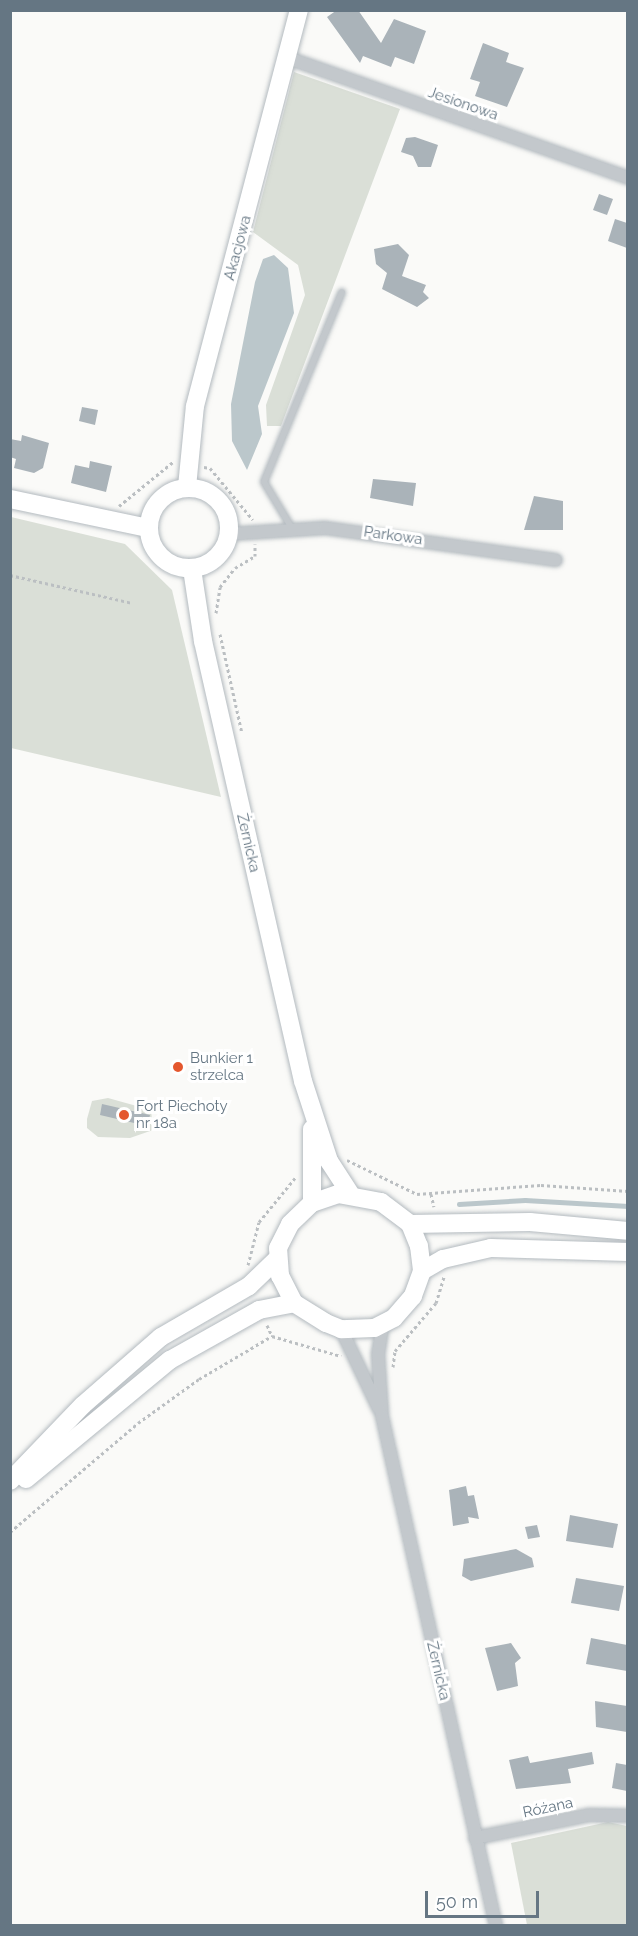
<!DOCTYPE html>
<html>
<head>
<meta charset="utf-8">
<style>
  body { margin:0 }
  #map { position:relative; width:638px; height:1936px; overflow:hidden; background:#fafaf8; font-family:Raleway,sans-serif }
  div>[style] { position:absolute }
  .green>* { inset:0; background:#dadfd7 }
  .water>* { inset:0; background:#bbc7cb }
  .stream>* { height:4.5px; margin:-2.25px; padding:0 2.25px; transform-origin:2.25px; border-radius:2.25px; background:#bbc7cb }
  .building>* { inset:0; background:#aab3b9 }
  .path>* { height:3px; margin-top:-1.5px; transform-origin:0; background:repeating-linear-gradient(90deg,#bbbfc2 0 3px,transparent 0 6px) }
  .roads { filter:drop-shadow(0 0 2px #b3babf) drop-shadow(0 0 2px #b3babf) }
  .lane>* { height:6px; margin:-3px; padding:0 3px; transform-origin:3px; border-radius:3px; background:#c3c8cc }
  .street>* { height:12px; margin:-6px; padding:0 6px; transform-origin:6px; border-radius:6px; background:#c3c8cc }
  .secondary>* { height:18px; margin:-9px; padding:0 9px; transform-origin:9px; border-radius:9px; background:#fff }
  .secondary>.ring { margin:-9px; padding:0; box-sizing:content-box; background:none; border:18px solid #fff; border-radius:50% }
  .dots>* { width:16px; height:16px; translate:-50% -50%; box-sizing:border-box; border:3px solid #fff; border-radius:50% }
  span { translate:-50% -50%; white-space:nowrap; text-align:center; line-height:1.15; -webkit-text-stroke:6px #fff; paint-order:stroke }
  .street-label { font-size:15px; color:#657683 }
  .poi-label { font-size:15px; color:#657683 }
  .left { translate:0 -50%; text-align:left }
  .frame { position:absolute; inset:0; border:12px solid #657683; pointer-events:none }
  .scale { position:absolute; left:425px; top:1891px; width:114px; height:27px; box-sizing:border-box; border:3px solid #657683; border-top:0; padding-left:8px; font-size:18px; line-height:21px; white-space:nowrap; color:#657683; -webkit-text-stroke:4px #fff; paint-order:stroke }
</style>
</head>
<body>
<div id="map">
  <div class="green">
    <i style="clip-path:polygon(294px 72px,400px 109px,281px 426px,267px 426px,266px 405px,305px 295px,298px 265px,253px 232px)"></i>
    <i style="clip-path:polygon(11px 517px,125px 544px,172px 590px,221px 797px,11px 748px)"></i>
    <i style="clip-path:polygon(108px 1098px,151px 1110px,153px 1130px,130px 1138px,98px 1137px,87px 1128px,87px 1119px,92px 1101px)"></i>
    <i style="clip-path:polygon(608px 1822px,627px 1826px,627px 1925px,527px 1925px,511px 1843px)"></i>
  </div>
  <div class="water">
    <i style="clip-path:polygon(274px 255px,288px 268px,294px 313px,258px 406px,262px 434px,247px 470px,232px 441px,231px 404px,255px 282px,263px 259px)"></i>
  </div>
  <div class="stream">
    <i style="left:459px;top:1204px;width:66px;rotate:-3.5deg"></i>
    <i style="left:525px;top:1200px;width:103px;rotate:3.3deg"></i>
  </div>
  <div class="building">
    <i style="clip-path:polygon(337px 10px,358px 10px,381px 43px,394px 19px,426px 31px,414px 64px,395px 57px,391px 67px,363px 56px,360px 63px,327px 17px)"></i>
    <i style="clip-path:polygon(483px 43px,509px 53px,506px 62px,524px 68px,507px 107px,475px 96px,480px 82px,470px 79px)"></i>
    <i style="clip-path:polygon(415px 137px,438px 145px,431px 167px,418px 167px,413px 156px,401px 152px,406px 138px)"></i>
    <i style="clip-path:polygon(599px 194px,613px 199px,607px 215px,593px 210px)"></i>
    <i style="clip-path:polygon(615px 219px,627px 223px,627px 248px,608px 241px)"></i>
    <i style="clip-path:polygon(398px 244px,409px 255px,402px 276px,426px 285px,423px 292px,429px 298px,417px 307px,382px 289px,387px 273px,376px 264px,374px 249px)"></i>
    <i style="clip-path:polygon(82px 407px,98px 410px,95px 425px,79px 421px)"></i>
    <i style="clip-path:polygon(22px 435px,49px 443px,43px 468px,34px 473px,14px 468px,16px 459px,10px 457px,10px 439px,21px 441px)"></i>
    <i style="clip-path:polygon(90px 461px,112px 466px,106px 492px,71px 483px,75px 465px,89px 468px)"></i>
    <i style="clip-path:polygon(373px 479px,416px 483px,413px 506px,370px 498px)"></i>
    <i style="clip-path:polygon(534px 496px,563px 501px,563px 530px,524px 530px)"></i>
    <i style="clip-path:polygon(102px 1104px,150px 1115px,147px 1126px,100px 1115px)"></i>
    <i style="clip-path:polygon(466px 1486px,468px 1496px,474px 1495px,479px 1519px,468px 1517px,469px 1523px,453px 1526px,449px 1490px)"></i>
    <i style="clip-path:polygon(570px 1515px,618px 1524px,613px 1548px,566px 1541px)"></i>
    <i style="clip-path:polygon(537px 1525px,540px 1537px,528px 1539px,525px 1527px)"></i>
    <i style="clip-path:polygon(516px 1549px,532px 1558px,534px 1567px,471px 1581px,462px 1576px,464px 1559px)"></i>
    <i style="clip-path:polygon(576px 1578px,624px 1586px,619px 1611px,571px 1603px)"></i>
    <i style="clip-path:polygon(591px 1638px,627px 1645px,627px 1671px,586px 1664px)"></i>
    <i style="clip-path:polygon(511px 1643px,521px 1658px,515px 1663px,518px 1686px,497px 1691px,485px 1648px)"></i>
    <i style="clip-path:polygon(595px 1701px,627px 1706px,627px 1732px,596px 1727px)"></i>
    <i style="clip-path:polygon(592px 1752px,594px 1764px,568px 1769px,571px 1783px,516px 1789px,509px 1760px,528px 1756px,530px 1763px)"></i>
    <i style="clip-path:polygon(616px 1763px,627px 1765px,627px 1791px,612px 1788px)"></i>
  </div>
  <div class="path">
    <i style="left:204px;top:467px;width:6px;rotate:9deg"></i>
    <i style="left:210px;top:468px;width:67px;rotate:50.4deg"></i>
    <i style="left:119px;top:506px;width:70px;rotate:-39.2deg"></i>
    <i style="left:10px;top:575px;width:125px;rotate:12.9deg"></i>
    <i style="left:216px;top:613px;width:26px;rotate:-81deg"></i>
    <i style="left:220px;top:587px;width:24px;rotate:-52deg"></i>
    <i style="left:235px;top:568px;width:23px;rotate:-31deg"></i>
    <i style="left:255px;top:556px;width:12px;rotate:-90deg"></i>
    <i style="left:220px;top:634px;width:101px;rotate:77.5deg"></i>
    <i style="left:347px;top:1160px;width:78px;rotate:25.9deg"></i>
    <i style="left:417px;top:1194px;width:124px;rotate:-4.2deg"></i>
    <i style="left:541px;top:1185px;width:87px;rotate:3.9deg"></i>
    <i style="left:431px;top:1194px;width:13px;rotate:77deg"></i>
    <i style="left:248px;top:1265px;width:44px;rotate:-75.7deg"></i>
    <i style="left:259px;top:1222px;width:57px;rotate:-50.7deg"></i>
    <i style="left:267px;top:1325px;width:12px;rotate:66deg"></i>
    <i style="left:393px;top:1367px;width:16px;rotate:-83deg"></i>
    <i style="left:395px;top:1351px;width:63px;rotate:-49.5deg"></i>
    <i style="left:436px;top:1303px;width:28px;rotate:-73deg"></i>
    <i style="left:10px;top:1532px;width:168px;rotate:-40.4deg"></i>
    <i style="left:138px;top:1423px;width:75px;rotate:-35.8deg"></i>
    <i style="left:199px;top:1379px;width:85px;rotate:-30.5deg"></i>
    <i style="left:272px;top:1336px;width:72px;rotate:16.2deg"></i>
  </div>
  <div class="roads">
    <div class="lane">
      <i style="left:293px;top:530px;width:56px;rotate:-121.1deg"></i>
      <i style="left:264px;top:482px;width:205px;rotate:-67.7deg"></i>
    </div>
    <div class="street">
      <i style="left:288px;top:58px;width:361px;rotate:19.4deg"></i>
      <i style="left:229px;top:534px;width:96px;rotate:-3.6deg"></i>
      <i style="left:325px;top:528px;width:233px;rotate:7.9deg"></i>
      <i style="left:383px;top:1323px;width:31px;rotate:99deg"></i>
      <i style="left:378px;top:1354px;width:62px;rotate:86.3deg"></i>
      <i style="left:382px;top:1416px;width:523px;rotate:77.4deg"></i>
      <i style="left:341px;top:1329px;width:89px;rotate:64.6deg"></i>
      <i style="left:475px;top:1838px;width:116px;rotate:-11.4deg"></i>
      <i style="left:589px;top:1815px;width:39px;rotate:1deg"></i>
    </div>
    <div class="secondary">
      <i style="left:187px;top:487px;width:81px;rotate:-84.4deg"></i>
      <i style="left:195px;top:406px;width:409px;rotate:-75.3deg"></i>
      <i class="ring" style="left:149px;top:488px;width:62px;height:62px"></i>
      <i style="left:10px;top:499px;width:141px;rotate:11.9deg"></i>
      <i style="left:192px;top:569px;width:73px;rotate:81.3deg"></i>
      <i style="left:203px;top:641px;width:451px;rotate:77.2deg"></i>
      <i style="left:303px;top:1081px;width:84px;rotate:72deg"></i>
      <i style="left:329px;top:1161px;width:38px;rotate:57deg"></i>
      <i style="left:338px;top:1194px;width:44px;rotate:10.5deg"></i>
      <i style="left:381px;top:1202px;width:36px;rotate:37deg"></i>
      <i style="left:410px;top:1224px;width:24px;rotate:68deg"></i>
      <i style="left:419px;top:1246px;width:25px;rotate:83deg"></i>
      <i style="left:422px;top:1271px;width:27px;rotate:110deg"></i>
      <i style="left:413px;top:1296px;width:29px;rotate:131deg"></i>
      <i style="left:394px;top:1318px;width:22px;rotate:153deg"></i>
      <i style="left:374px;top:1328px;width:33px;rotate:178deg"></i>
      <i style="left:341px;top:1329px;width:16px;rotate:-158deg"></i>
      <i style="left:326px;top:1323px;width:38px;rotate:-148deg"></i>
      <i style="left:294px;top:1303px;width:30px;rotate:-117deg"></i>
      <i style="left:280px;top:1276px;width:28px;rotate:-94deg"></i>
      <i style="left:278px;top:1248px;width:27px;rotate:-63deg"></i>
      <i style="left:290px;top:1224px;width:30px;rotate:-44deg"></i>
      <i style="left:312px;top:1203px;width:28px;rotate:-19deg"></i>
      <i style="left:312px;top:1203px;width:74px;rotate:-90deg"></i>
      <i style="left:410px;top:1224px;width:120px;rotate:-1deg"></i>
      <i style="left:530px;top:1222px;width:98px;rotate:5.2deg"></i>
      <i style="left:422px;top:1271px;width:24px;rotate:-30deg"></i>
      <i style="left:443px;top:1259px;width:49px;rotate:-12.9deg"></i>
      <i style="left:491px;top:1248px;width:137px;rotate:1.7deg"></i>
      <i style="left:26px;top:1479px;width:187px;rotate:-39.6deg"></i>
      <i style="left:170px;top:1360px;width:102px;rotate:-29.3deg"></i>
      <i style="left:259px;top:1310px;width:36px;rotate:-11deg"></i>
      <i style="left:10px;top:1481px;width:105px;rotate:-46.2deg"></i>
      <i style="left:83px;top:1405px;width:103px;rotate:-41.1deg"></i>
      <i style="left:161px;top:1337px;width:102px;rotate:-30.1deg"></i>
      <i style="left:249px;top:1286px;width:40px;rotate:-44deg"></i>
    </div>
  </div>
  <div class="dots">
    <i style="left:178px;top:1067px;background:#e4572e"></i>
    <i style="left:124px;top:1115px;background:#e4572e"></i>
  </div>
  <div class="street-label">
    <span style="left:463px;top:104px;rotate:19deg">Jesionowa</span>
    <span style="left:238px;top:248px;rotate:-75deg">Akacjowa</span>
    <span style="left:393px;top:536px;rotate:8deg">Parkowa</span>
    <span style="left:248px;top:843px;rotate:77deg">Żernicka</span>
    <span style="left:438px;top:1671px;rotate:77deg">Żernicka</span>
    <span style="left:548px;top:1808px;rotate:-12deg">Różana</span>
  </div>
  <div class="poi-label">
    <span class="left" style="left:190px;top:1067px">Bunkier 1<br>strzelca</span>
    <span class="left" style="left:136px;top:1115px">Fort Piechoty<br>nr 18a</span>
  </div>
  <div class="frame"></div>
  <div class="scale">50 m</div>
</div>
</body>
</html>
